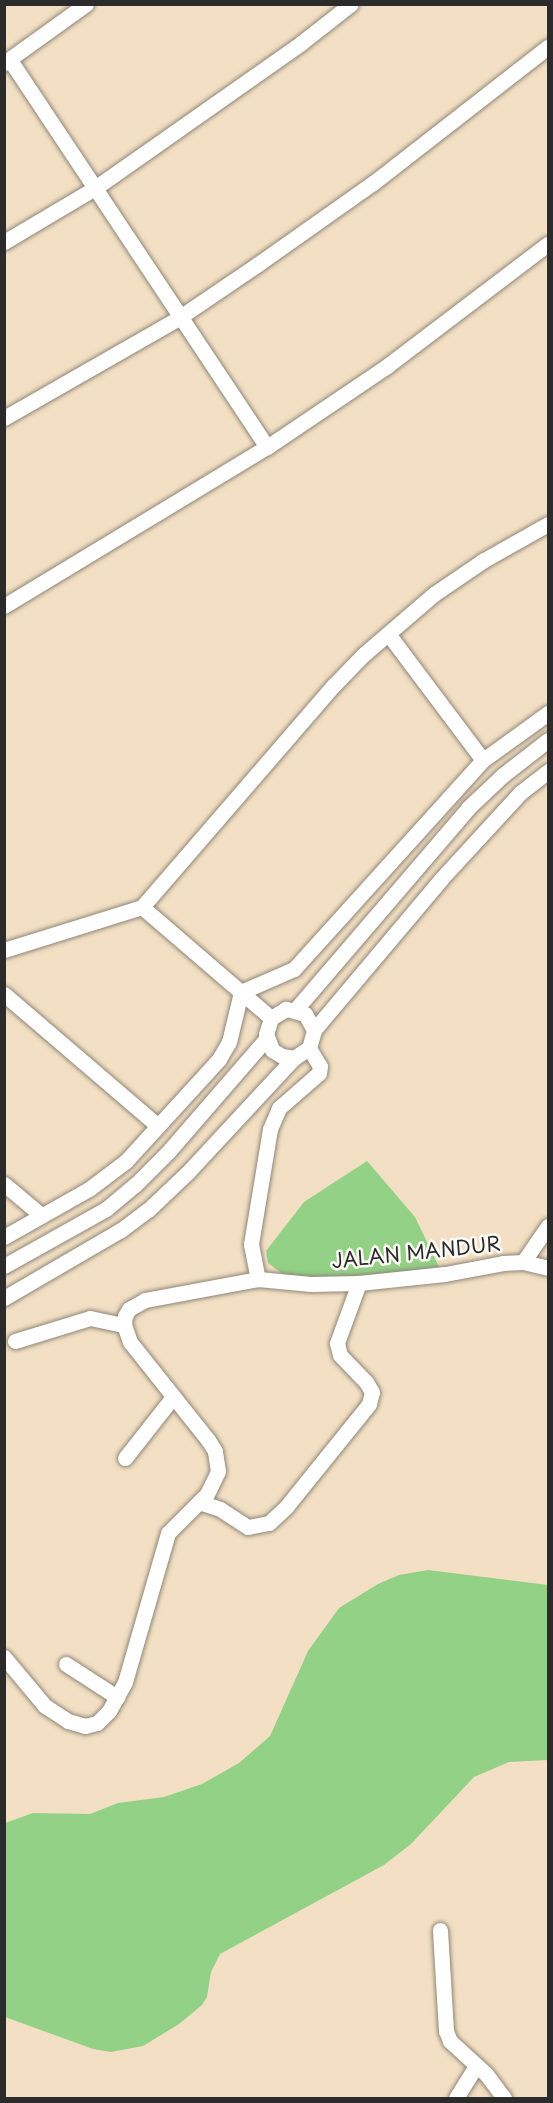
<!DOCTYPE html>
<html>
<head>
<meta charset="utf-8">
<style>
  body { margin:0 }
  #map { position:relative; width:553px; height:2103px; overflow:hidden; background:#f3e0c4; font-family:"Playpen Sans",sans-serif }
  div>[style] { position:absolute }
  .green>* { inset:0; background:#93d186 }
  .roads { filter:drop-shadow(0 0 2px #8f8678) drop-shadow(0 0 2px #8f8678) }
  .street>* { height:15px; margin:-7.5px; padding:0 7.5px; transform-origin:7.5px; border-radius:7.5px; background:#fff }
  span { translate:-50% -50%; white-space:nowrap; text-align:center; line-height:1.15; -webkit-text-stroke:5px #fdfcf7; paint-order:stroke }
  .street-label { font-size:20px; color:#2b2b2b }
  .frame { position:absolute; inset:0; border:6px solid #2b2b2b; pointer-events:none }
</style>
</head>
<body>
<div id="map">
  <div class="green">
    <i style="clip-path:polygon(367px 1161px,415px 1217px,440px 1269px,330px 1279px,284px 1275px,268px 1263px,266px 1251px,304px 1202px)"></i>
    <i style="clip-path:polygon(428px 1570px,548px 1585px,548px 1760px,509px 1762px,474px 1777px,411px 1844px,384px 1865px,220px 1954px,211px 1972px,207px 1997px,202px 2005px,179px 2024px,143px 2046px,111px 2052px,93px 2049px,5px 2017px,5px 1823px,33px 1813px,90px 1814px,118px 1803px,164px 1797px,202px 1784px,239px 1763px,270px 1736px,308px 1651px,339px 1608px,378px 1584px,399px 1575px)"></i>
  </div>
  <div class="roads">
    <div class="street">
      <i style="left:4px;top:63px;width:101px;rotate:-35.7deg"></i>
      <i style="left:4px;top:242px;width:106px;rotate:-30.7deg"></i>
      <i style="left:95px;top:188px;width:154px;rotate:-123.6deg"></i>
      <i style="left:4px;top:418px;width:203px;rotate:-29.8deg"></i>
      <i style="left:180px;top:317px;width:94px;rotate:-34.2deg"></i>
      <i style="left:258px;top:264px;width:141px;rotate:-35.2deg"></i>
      <i style="left:373px;top:183px;width:222px;rotate:-37.9deg"></i>
      <i style="left:267px;top:447px;width:311px;rotate:-123.6deg"></i>
      <i style="left:95px;top:188px;width:252px;rotate:-35.1deg"></i>
      <i style="left:301px;top:43px;width:63px;rotate:-38deg"></i>
      <i style="left:4px;top:606px;width:307px;rotate:-31.2deg"></i>
      <i style="left:267px;top:447px;width:145px;rotate:-34deg"></i>
      <i style="left:387px;top:366px;width:202px;rotate:-37.2deg"></i>
      <i style="left:389px;top:635px;width:156px;rotate:53.1deg"></i>
      <i style="left:483px;top:760px;width:80px;rotate:-35.9deg"></i>
      <i style="left:142px;top:907px;width:170px;rotate:40.7deg"></i>
      <i style="left:4px;top:950px;width:145px;rotate:-17.3deg"></i>
      <i style="left:142px;top:907px;width:292px;rotate:-49.2deg"></i>
      <i style="left:333px;top:686px;width:43px;rotate:-45.9deg"></i>
      <i style="left:363px;top:655px;width:94px;rotate:-40.7deg"></i>
      <i style="left:434px;top:594px;width:60px;rotate:-34.2deg"></i>
      <i style="left:484px;top:560px;width:73px;rotate:-29.4deg"></i>
      <i style="left:4px;top:994px;width:201px;rotate:40.6deg"></i>
      <i style="left:296px;top:1009px;width:265px;rotate:-49.4deg"></i>
      <i style="left:468px;top:808px;width:48px;rotate:-43.3deg"></i>
      <i style="left:503px;top:775px;width:57px;rotate:-37.9deg"></i>
      <i style="left:314px;top:1030px;width:18px;rotate:-119deg"></i>
      <i style="left:305px;top:1014px;width:20px;rotate:-165deg"></i>
      <i style="left:286px;top:1009px;width:17px;rotate:149deg"></i>
      <i style="left:271px;top:1018px;width:17px;rotate:107deg"></i>
      <i style="left:266px;top:1034px;width:17px;rotate:69deg"></i>
      <i style="left:272px;top:1050px;width:12px;rotate:31deg"></i>
      <i style="left:282px;top:1056px;width:12px;rotate:9deg"></i>
      <i style="left:294px;top:1058px;width:18px;rotate:-34deg"></i>
      <i style="left:309px;top:1048px;width:19px;rotate:-74deg"></i>
      <i style="left:314px;top:1030px;width:197px;rotate:-49.9deg"></i>
      <i style="left:441px;top:879px;width:117px;rotate:-47.4deg"></i>
      <i style="left:520px;top:793px;width:36px;rotate:-38deg"></i>
      <i style="left:309px;top:1048px;width:21px;rotate:59deg"></i>
      <i style="left:320px;top:1066px;width:7px;rotate:98deg"></i>
      <i style="left:319px;top:1073px;width:53px;rotate:138.8deg"></i>
      <i style="left:279px;top:1108px;width:23px;rotate:113deg"></i>
      <i style="left:270px;top:1129px;width:117px;rotate:99.4deg"></i>
      <i style="left:251px;top:1244px;width:36px;rotate:79deg"></i>
      <i style="left:258px;top:1279px;width:53px;rotate:5.4deg"></i>
      <i style="left:311px;top:1284px;width:48px;rotate:-1.2deg"></i>
      <i style="left:359px;top:1283px;width:86px;rotate:-6deg"></i>
      <i style="left:445px;top:1274px;width:59px;rotate:-10.7deg"></i>
      <i style="left:503px;top:1263px;width:20px;rotate:-3deg"></i>
      <i style="left:523px;top:1262px;width:26px;rotate:13deg"></i>
      <i style="left:4px;top:1184px;width:48px;rotate:40deg"></i>
      <i style="left:4px;top:1237px;width:98px;rotate:-29.5deg"></i>
      <i style="left:89px;top:1189px;width:46px;rotate:-37.1deg"></i>
      <i style="left:126px;top:1161px;width:138px;rotate:-47.6deg"></i>
      <i style="left:219px;top:1059px;width:20px;rotate:-60deg"></i>
      <i style="left:229px;top:1042px;width:51px;rotate:-76.5deg"></i>
      <i style="left:241px;top:992px;width:58px;rotate:-23.5deg"></i>
      <i style="left:294px;top:969px;width:282px;rotate:-47.9deg"></i>
      <i style="left:523px;top:1262px;width:44px;rotate:-55.2deg"></i>
      <i style="left:4px;top:1266px;width:117px;rotate:-29.2deg"></i>
      <i style="left:106px;top:1209px;width:38px;rotate:-40deg"></i>
      <i style="left:135px;top:1185px;width:47px;rotate:-45deg"></i>
      <i style="left:168px;top:1152px;width:150px;rotate:-49.1deg"></i>
      <i style="left:4px;top:1298px;width:135px;rotate:-30.2deg"></i>
      <i style="left:121px;top:1230px;width:34px;rotate:-37deg"></i>
      <i style="left:148px;top:1210px;width:55px;rotate:-43.5deg"></i>
      <i style="left:188px;top:1172px;width:156px;rotate:-47.1deg"></i>
      <i style="left:15px;top:1341px;width:78px;rotate:-17deg"></i>
      <i style="left:90px;top:1318px;width:35px;rotate:12deg"></i>
      <i style="left:125px;top:1458px;width:78px;rotate:-51.8deg"></i>
      <i style="left:199px;top:1502px;width:22px;rotate:18deg"></i>
      <i style="left:220px;top:1509px;width:33px;rotate:33deg"></i>
      <i style="left:248px;top:1527px;width:21px;rotate:-11deg"></i>
      <i style="left:269px;top:1523px;width:23px;rotate:-43deg"></i>
      <i style="left:286px;top:1507px;width:132px;rotate:-51.1deg"></i>
      <i style="left:369px;top:1404px;width:12px;rotate:-76deg"></i>
      <i style="left:372px;top:1392px;width:12px;rotate:-121deg"></i>
      <i style="left:366px;top:1382px;width:37px;rotate:-134deg"></i>
      <i style="left:340px;top:1355px;width:12px;rotate:-104deg"></i>
      <i style="left:337px;top:1343px;width:64px;rotate:-69.9deg"></i>
      <i style="left:4px;top:1657px;width:64px;rotate:50.1deg"></i>
      <i style="left:45px;top:1706px;width:27px;rotate:33deg"></i>
      <i style="left:68px;top:1721px;width:18px;rotate:16deg"></i>
      <i style="left:85px;top:1726px;width:12px;rotate:-14deg"></i>
      <i style="left:97px;top:1723px;width:17px;rotate:-45deg"></i>
      <i style="left:109px;top:1711px;width:33px;rotate:-61deg"></i>
      <i style="left:125px;top:1682px;width:155px;rotate:-73.9deg"></i>
      <i style="left:168px;top:1533px;width:55px;rotate:-45deg"></i>
      <i style="left:207px;top:1494px;width:25px;rotate:-64deg"></i>
      <i style="left:218px;top:1471px;width:20px;rotate:-99deg"></i>
      <i style="left:215px;top:1451px;width:13px;rotate:-122deg"></i>
      <i style="left:208px;top:1440px;width:125px;rotate:-128.5deg"></i>
      <i style="left:130px;top:1342px;width:18px;rotate:-109deg"></i>
      <i style="left:124px;top:1325px;width:9px;rotate:-84deg"></i>
      <i style="left:125px;top:1316px;width:8px;rotate:-60deg"></i>
      <i style="left:129px;top:1309px;width:18px;rotate:-29deg"></i>
      <i style="left:145px;top:1300px;width:115px;rotate:-10.5deg"></i>
      <i style="left:66px;top:1664px;width:61px;rotate:32.9deg"></i>
      <i style="left:440px;top:1930px;width:101px;rotate:86.6deg"></i>
      <i style="left:446px;top:2031px;width:11px;rotate:68deg"></i>
      <i style="left:450px;top:2041px;width:49px;rotate:42.5deg"></i>
      <i style="left:486px;top:2074px;width:30px;rotate:53deg"></i>
      <i style="left:456px;top:2098px;width:38px;rotate:-58deg"></i>
    </div>
  </div>
  <div class="street-label">
    <span style="left:416px;top:1252px;rotate:-6deg">JALAN MANDUR</span>
  </div>
  <div class="frame"></div>
</div>
</body>
</html>
